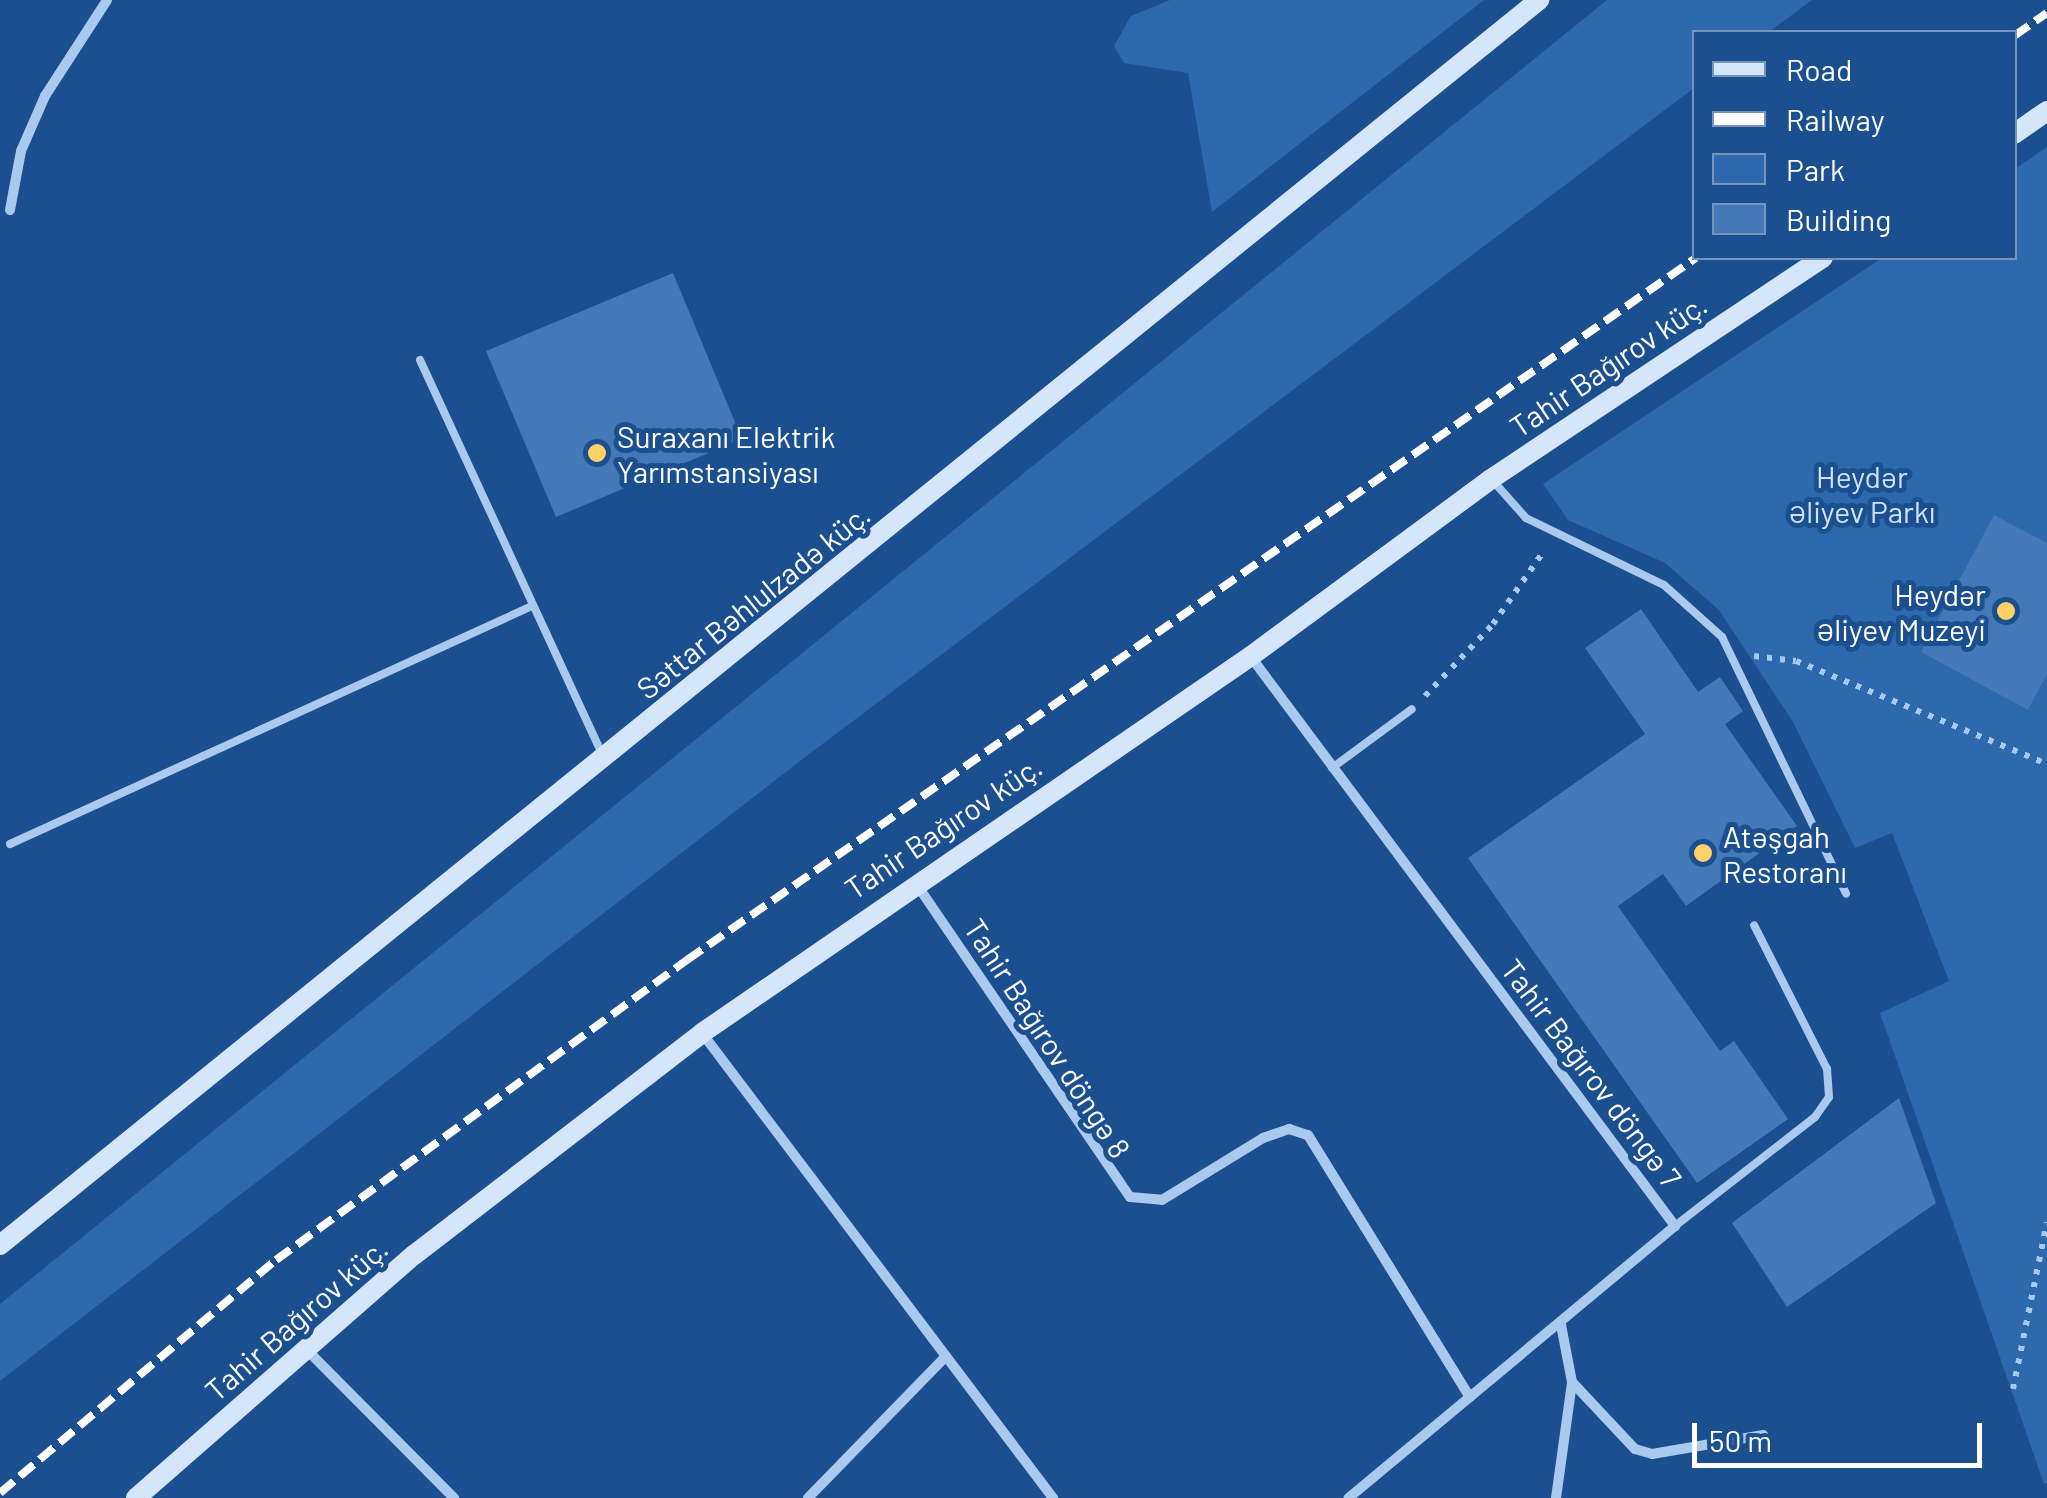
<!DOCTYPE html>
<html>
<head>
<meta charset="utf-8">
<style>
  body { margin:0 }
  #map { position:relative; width:2047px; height:1498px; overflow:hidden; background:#1b4f8f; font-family:Barlow,sans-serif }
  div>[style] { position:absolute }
  .green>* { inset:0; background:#2e69ad }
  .building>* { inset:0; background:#4478b7 }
  .path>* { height:6px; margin-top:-3px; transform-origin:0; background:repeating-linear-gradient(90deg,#a9c9ee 0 5px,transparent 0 13px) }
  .lane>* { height:8px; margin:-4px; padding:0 4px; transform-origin:4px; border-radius:4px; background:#a9c9ee }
  .street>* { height:10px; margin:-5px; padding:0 5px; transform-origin:5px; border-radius:5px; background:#a9c9ee }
  .secondary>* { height:20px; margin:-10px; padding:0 10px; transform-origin:10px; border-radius:10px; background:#d6e6fa }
  .rail>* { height:8px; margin-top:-4px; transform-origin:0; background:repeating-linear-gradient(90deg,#fff 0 18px,transparent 0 26px) }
  .dots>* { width:28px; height:28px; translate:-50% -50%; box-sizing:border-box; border:5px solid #1b4f8f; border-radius:50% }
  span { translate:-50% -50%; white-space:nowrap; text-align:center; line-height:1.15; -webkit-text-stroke:10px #1b4f8f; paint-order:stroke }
  .street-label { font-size:30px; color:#fff }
  .poi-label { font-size:30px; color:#fff }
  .left { translate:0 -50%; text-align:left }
  .right { translate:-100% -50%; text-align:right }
  .park-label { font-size:30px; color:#cfe3fa }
  .legend { position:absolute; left:1692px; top:30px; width:325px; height:230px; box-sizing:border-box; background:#1b4f8f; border:2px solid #7695bc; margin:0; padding:12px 18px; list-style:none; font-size:30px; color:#fff }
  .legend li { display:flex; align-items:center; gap:20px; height:50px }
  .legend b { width:50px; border:2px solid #7695bc }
  .scale { position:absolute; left:1692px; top:1423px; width:290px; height:45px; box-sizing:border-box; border:5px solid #fff; border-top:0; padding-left:12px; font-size:30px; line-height:35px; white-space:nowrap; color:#fff; -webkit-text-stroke:8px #1b4f8f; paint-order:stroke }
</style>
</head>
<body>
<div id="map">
  <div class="green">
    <i style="clip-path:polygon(1170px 0,1484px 0,1212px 212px,1188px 73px,1124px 63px,1114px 46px,1131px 16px)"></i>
    <i style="clip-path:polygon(1607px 0,1812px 0,1769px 32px,1694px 32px,1694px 88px,800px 761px,0 1381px,0 1304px)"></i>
    <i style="clip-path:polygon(2047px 147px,2047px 1483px,2044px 1484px,1880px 1013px,1949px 981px,1892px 833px,1855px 848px,1793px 722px,1719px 610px,1665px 563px,1568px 520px,1543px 484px,1882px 258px,2014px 258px,2015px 169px)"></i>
  </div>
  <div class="building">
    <i style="clip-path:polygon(673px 273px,742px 439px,556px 517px,486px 351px)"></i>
    <i style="clip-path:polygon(1994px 515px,2047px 543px,2047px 674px,2028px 710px,1921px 652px)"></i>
    <i style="clip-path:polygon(1641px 609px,1698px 692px,1720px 677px,1743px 711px,1725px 724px,1797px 826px,1686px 906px,1663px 874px,1618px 906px,1720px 1051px,1734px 1041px,1788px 1119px,1697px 1183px,1468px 858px,1645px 734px,1585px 648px)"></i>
    <i style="clip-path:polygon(1899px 1098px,1936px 1203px,1787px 1307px,1732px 1223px)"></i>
  </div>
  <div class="path">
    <i style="left:1754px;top:656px;width:42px;rotate:6.8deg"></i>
    <i style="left:1796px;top:661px;width:271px;rotate:22.3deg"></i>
    <i style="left:1425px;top:696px;width:99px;rotate:-46.6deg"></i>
    <i style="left:1493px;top:624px;width:89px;rotate:-55.1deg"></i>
    <i style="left:2013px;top:1389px;width:170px;rotate:-78.5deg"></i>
  </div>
  <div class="lane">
    <i style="left:420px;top:360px;width:436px;rotate:65.2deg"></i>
    <i style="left:1494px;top:482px;width:48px;rotate:48.4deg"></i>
    <i style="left:1526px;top:518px;width:153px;rotate:25.9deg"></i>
    <i style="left:1664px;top:585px;width:78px;rotate:41.9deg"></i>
    <i style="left:1722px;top:637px;width:285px;rotate:64.2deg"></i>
    <i style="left:1332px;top:768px;width:99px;rotate:-36.4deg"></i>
    <i style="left:10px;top:844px;width:574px;rotate:-24.51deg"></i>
    <i style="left:1675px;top:1226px;width:177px;rotate:-37.9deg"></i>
    <i style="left:1815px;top:1117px;width:24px;rotate:-55deg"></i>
    <i style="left:1829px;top:1097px;width:28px;rotate:-94deg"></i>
    <i style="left:1827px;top:1069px;width:161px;rotate:-116.9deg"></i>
  </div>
  <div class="street">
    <i style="left:10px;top:210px;width:60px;rotate:-79.4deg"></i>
    <i style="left:21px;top:151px;width:60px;rotate:-66.4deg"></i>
    <i style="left:45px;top:96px;width:114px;rotate:-57.1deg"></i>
    <i style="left:1251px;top:657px;width:710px;rotate:53.31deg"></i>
    <i style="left:1675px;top:1226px;width:425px;rotate:140.2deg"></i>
    <i style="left:915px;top:882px;width:381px;rotate:55.7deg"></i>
    <i style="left:1130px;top:1197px;width:32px;rotate:5deg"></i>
    <i style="left:1162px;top:1200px;width:119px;rotate:-31.5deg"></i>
    <i style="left:1263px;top:1138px;width:28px;rotate:-19deg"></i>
    <i style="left:1289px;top:1129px;width:20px;rotate:18deg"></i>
    <i style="left:1308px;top:1135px;width:308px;rotate:58.3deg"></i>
    <i style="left:702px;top:1033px;width:583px;rotate:52.95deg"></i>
    <i style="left:307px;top:1350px;width:209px;rotate:45.2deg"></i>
    <i style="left:1572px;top:1382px;width:92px;rotate:46.8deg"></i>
    <i style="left:1635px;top:1449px;width:18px;rotate:16deg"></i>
    <i style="left:1652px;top:1454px;width:113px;rotate:-9.7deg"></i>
    <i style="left:808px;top:1498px;width:195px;rotate:-45.8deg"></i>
    <i style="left:1556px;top:1498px;width:117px;rotate:-82.1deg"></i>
    <i style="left:1572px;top:1382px;width:58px;rotate:-100.9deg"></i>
  </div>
  <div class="secondary">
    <i style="left:2014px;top:134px;width:40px;rotate:-34.9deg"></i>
    <i style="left:0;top:1245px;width:1980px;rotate:-38.97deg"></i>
    <i style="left:136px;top:1498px;width:369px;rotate:-41.2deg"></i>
    <i style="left:414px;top:1255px;width:364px;rotate:-37.6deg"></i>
    <i style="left:702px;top:1033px;width:666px;rotate:-34.48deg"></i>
    <i style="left:1251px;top:656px;width:298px;rotate:-36.4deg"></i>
    <i style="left:1491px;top:479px;width:399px;rotate:-33.7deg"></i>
  </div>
  <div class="rail">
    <i style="left:2014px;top:36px;width:40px;rotate:-34.9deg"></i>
    <i style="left:0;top:1493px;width:361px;rotate:-40.2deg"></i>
    <i style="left:276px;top:1260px;width:509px;rotate:-36.13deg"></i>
    <i style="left:687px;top:960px;width:1229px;rotate:-34.83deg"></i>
  </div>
  <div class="dots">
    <i style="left:597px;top:453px;background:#ffd166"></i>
    <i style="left:2006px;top:611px;background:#ffd166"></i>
    <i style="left:1703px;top:853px;background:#ffd166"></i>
  </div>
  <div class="street-label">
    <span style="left:1608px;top:365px;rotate:-34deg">Tahir Bağırov küç.</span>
    <span style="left:753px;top:601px;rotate:-39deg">Səttar Bəhlulzadə küç.</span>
    <span style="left:943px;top:827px;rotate:-34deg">Tahir Bağırov küç.</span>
    <span style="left:1048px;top:1038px;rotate:57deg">Tahir Bağırov döngə 8</span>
    <span style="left:1592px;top:1073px;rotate:53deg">Tahir Bağırov döngə 7</span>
    <span style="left:296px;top:1319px;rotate:-41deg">Tahir Bağırov küç.</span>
  </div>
  <div class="poi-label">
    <span class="left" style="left:617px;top:453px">Suraxanı Elektrik<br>Yarımstansiyası</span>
    <span class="right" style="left:1986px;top:611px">Heydər<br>Əliyev Muzeyi</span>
    <span class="left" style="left:1723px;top:853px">Atəşgah<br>Restoranı</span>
  </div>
  <div class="park-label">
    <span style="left:1862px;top:493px">Heydər<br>Əliyev Parkı</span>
  </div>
  <ul class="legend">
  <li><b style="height:12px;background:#d6e6fa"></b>Road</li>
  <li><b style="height:12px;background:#fff"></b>Railway</li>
  <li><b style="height:28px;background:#2e69ad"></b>Park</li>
  <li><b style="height:28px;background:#4478b7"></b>Building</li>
  </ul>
  <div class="scale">50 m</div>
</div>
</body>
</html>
